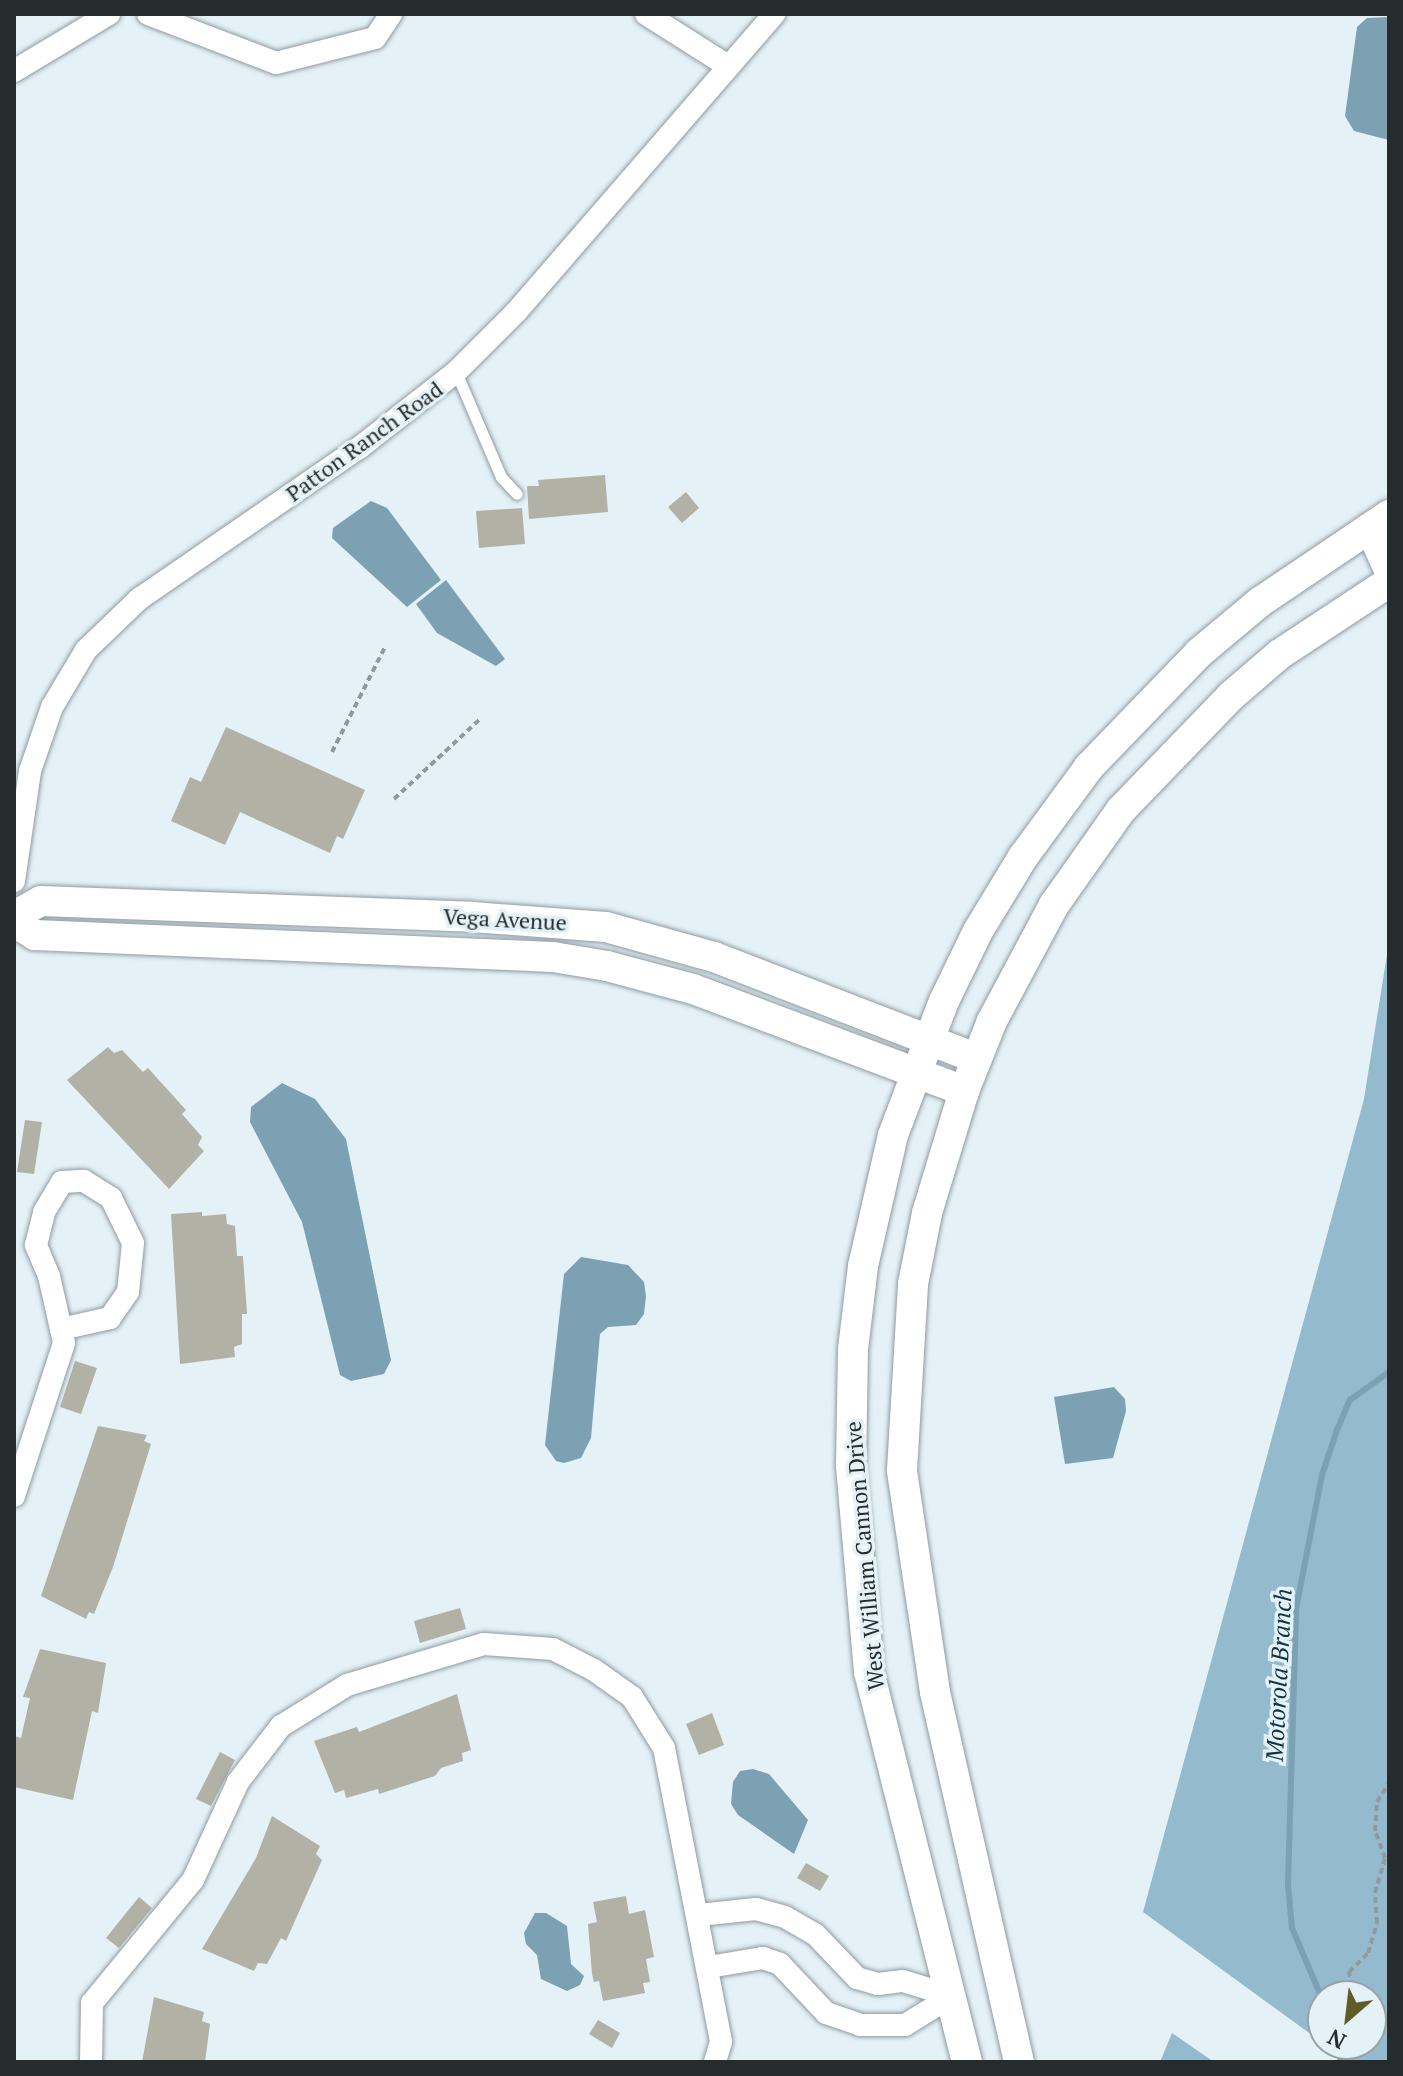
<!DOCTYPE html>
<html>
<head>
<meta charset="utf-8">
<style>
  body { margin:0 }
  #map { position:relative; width:1403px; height:2076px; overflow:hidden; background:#e4f1f7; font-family:"PT Serif",serif }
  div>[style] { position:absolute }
  .forest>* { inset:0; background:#94bacd }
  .water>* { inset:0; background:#7ba1b3 }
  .stream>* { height:6px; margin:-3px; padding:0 3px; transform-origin:3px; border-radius:3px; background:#7ba1b3 }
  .building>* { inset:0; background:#b2b1a6 }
  .path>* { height:4px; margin-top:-2px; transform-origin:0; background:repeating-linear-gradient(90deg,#909a9e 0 6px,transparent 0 10px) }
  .roads { filter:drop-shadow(0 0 2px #8f9ba1) drop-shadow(0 0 2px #8f9ba1) }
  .lane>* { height:11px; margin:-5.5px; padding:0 5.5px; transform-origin:5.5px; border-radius:5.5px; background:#fff }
  .street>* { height:22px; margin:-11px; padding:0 11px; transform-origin:11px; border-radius:11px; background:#fff }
  .secondary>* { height:30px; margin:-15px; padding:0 15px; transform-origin:15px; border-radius:15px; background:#fff }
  span { translate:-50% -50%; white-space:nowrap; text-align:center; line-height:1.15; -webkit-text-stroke:7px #e4f1f7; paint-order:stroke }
  .street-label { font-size:22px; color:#262b2d }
  .water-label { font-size:24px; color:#113443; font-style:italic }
  .frame { position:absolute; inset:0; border:16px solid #262b2d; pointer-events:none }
  .north { position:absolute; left:1307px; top:1980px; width:80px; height:80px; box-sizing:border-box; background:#e4f1f7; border:2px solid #98a2a6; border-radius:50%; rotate:208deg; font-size:22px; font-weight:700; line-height:32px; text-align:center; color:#262b2d }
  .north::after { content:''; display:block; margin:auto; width:28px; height:36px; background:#605b27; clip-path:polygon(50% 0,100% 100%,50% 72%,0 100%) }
</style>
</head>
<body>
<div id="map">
  <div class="forest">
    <i style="clip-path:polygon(1389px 942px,1389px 2062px,1349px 2062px,1324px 2044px,1371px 2044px,1371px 1996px,1323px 1996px,1323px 2043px,1143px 1912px,1364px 1099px)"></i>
    <i style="clip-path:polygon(1172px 2033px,1214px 2062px,1160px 2062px)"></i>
  </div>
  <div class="water">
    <i style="clip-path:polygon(1389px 17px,1389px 140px,1354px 131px,1345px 116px,1357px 27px,1367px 18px)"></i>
    <i style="clip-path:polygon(371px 501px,387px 508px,441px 580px,407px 607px,332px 538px,333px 528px)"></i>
    <i style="clip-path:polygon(446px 580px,505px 659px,496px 666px,437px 633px,416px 604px)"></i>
    <i style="clip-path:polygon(282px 1083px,315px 1099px,346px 1139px,391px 1360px,384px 1374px,351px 1381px,340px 1375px,302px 1222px,250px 1122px,251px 1107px)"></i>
    <i style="clip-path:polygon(581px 1257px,628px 1265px,644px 1282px,646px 1296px,644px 1314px,636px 1325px,608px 1327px,600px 1334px,591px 1438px,581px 1458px,564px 1463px,556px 1461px,545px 1445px,564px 1274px)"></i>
    <i style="clip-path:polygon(1114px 1387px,1125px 1399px,1126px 1411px,1113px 1458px,1065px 1464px,1054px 1397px)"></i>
    <i style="clip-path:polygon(753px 1769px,769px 1774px,808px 1820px,794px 1854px,738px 1815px,731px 1804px,733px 1782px,740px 1771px)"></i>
    <i style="clip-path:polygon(535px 1913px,546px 1913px,567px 1926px,571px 1964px,584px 1976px,580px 1985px,567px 1991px,541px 1979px,537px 1955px,526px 1944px,524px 1933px)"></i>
  </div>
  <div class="stream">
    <i style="left:1323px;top:2001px;width:79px;rotate:-113deg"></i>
    <i style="left:1292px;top:1928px;width:44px;rotate:-95.2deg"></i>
    <i style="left:1288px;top:1884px;width:275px;rotate:-88.3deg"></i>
    <i style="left:1296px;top:1609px;width:136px;rotate:-79deg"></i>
    <i style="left:1322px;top:1475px;width:47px;rotate:-71.6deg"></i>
    <i style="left:1337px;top:1430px;width:33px;rotate:-67deg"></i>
    <i style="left:1350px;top:1400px;width:48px;rotate:-35.7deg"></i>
    <i style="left:1340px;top:2062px;width:18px;rotate:-84deg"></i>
  </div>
  <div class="building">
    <i style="clip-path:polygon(605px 475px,608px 512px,529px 519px,527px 486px,539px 486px,538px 480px)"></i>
    <i style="clip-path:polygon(686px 492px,699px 508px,682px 523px,668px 507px)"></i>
    <i style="clip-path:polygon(522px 508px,525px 544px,479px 548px,476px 511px)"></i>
    <i style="clip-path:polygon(226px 727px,365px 790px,343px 839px,337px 836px,330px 853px,240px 812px,225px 845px,171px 821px,190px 777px,201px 782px)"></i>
    <i style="clip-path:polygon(108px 1047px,114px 1053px,122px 1050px,143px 1072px,148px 1068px,186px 1110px,182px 1114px,202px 1137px,198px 1145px,204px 1151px,169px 1189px,67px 1080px)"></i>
    <i style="clip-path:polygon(25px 1120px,42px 1122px,34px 1174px,17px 1172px)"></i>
    <i style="clip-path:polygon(202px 1212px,202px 1216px,226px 1214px,227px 1224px,235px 1226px,237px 1256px,243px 1256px,247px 1314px,242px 1314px,242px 1344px,234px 1347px,235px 1357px,180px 1364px,171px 1214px)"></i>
    <i style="clip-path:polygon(75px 1361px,97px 1368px,81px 1414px,60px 1407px)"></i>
    <i style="clip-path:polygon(98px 1426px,147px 1435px,144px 1441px,151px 1444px,113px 1567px,94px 1614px,89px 1612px,86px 1619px,41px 1596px)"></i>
    <i style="clip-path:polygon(460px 1608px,466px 1629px,420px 1643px,414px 1621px)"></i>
    <i style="clip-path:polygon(40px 1649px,106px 1663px,98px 1713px,92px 1711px,73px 1800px,14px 1787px,14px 1736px,21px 1738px,30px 1698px,23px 1697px)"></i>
    <i style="clip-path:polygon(457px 1694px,471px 1750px,462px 1753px,463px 1761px,441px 1768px,435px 1776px,379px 1794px,378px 1789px,346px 1798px,344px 1790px,335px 1793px,314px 1741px,357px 1727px,359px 1732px)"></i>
    <i style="clip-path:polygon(712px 1713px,724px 1745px,699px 1755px,686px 1724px)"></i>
    <i style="clip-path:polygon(220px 1752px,235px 1760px,211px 1806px,196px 1799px)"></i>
    <i style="clip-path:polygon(272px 1816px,320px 1846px,316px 1854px,322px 1860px,286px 1941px,281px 1938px,267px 1964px,258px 1963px,254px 1971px,202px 1949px,256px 1858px)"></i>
    <i style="clip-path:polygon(806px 1863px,829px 1876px,820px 1891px,797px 1878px)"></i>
    <i style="clip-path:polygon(626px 1896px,629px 1914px,645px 1910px,654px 1957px,646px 1959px,650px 1982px,643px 1983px,645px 1993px,603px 2001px,599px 1981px,594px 1982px,592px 1974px,588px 1924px,597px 1922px,593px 1902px)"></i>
    <i style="clip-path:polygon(139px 1897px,152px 1908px,119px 1948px,106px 1938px)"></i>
    <i style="clip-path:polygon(154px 1997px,204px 2012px,202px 2021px,210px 2024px,205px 2062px,142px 2062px)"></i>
    <i style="clip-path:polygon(598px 2020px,620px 2033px,612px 2048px,589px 2034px)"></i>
  </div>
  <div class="path">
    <i style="left:332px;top:752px;width:118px;rotate:-63.2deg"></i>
    <i style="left:394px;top:799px;width:117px;rotate:-42.9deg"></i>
    <i style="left:1354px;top:1996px;width:25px;rotate:-102deg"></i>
    <i style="left:1349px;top:1972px;width:27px;rotate:-45deg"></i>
    <i style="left:1368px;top:1953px;width:31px;rotate:-73deg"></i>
    <i style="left:1377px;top:1923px;width:30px;rotate:-94deg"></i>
    <i style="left:1375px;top:1893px;width:36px;rotate:-74deg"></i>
    <i style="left:1385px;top:1858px;width:29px;rotate:-110deg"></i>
    <i style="left:1375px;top:1831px;width:29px;rotate:-86deg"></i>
    <i style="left:1377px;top:1802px;width:22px;rotate:-58deg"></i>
    <i style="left:1371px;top:2010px;width:19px;rotate:21deg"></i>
  </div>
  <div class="roads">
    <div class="lane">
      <i style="left:456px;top:372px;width:114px;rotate:66.8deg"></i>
      <i style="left:501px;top:477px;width:23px;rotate:47deg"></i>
    </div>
    <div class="street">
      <i style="left:148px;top:14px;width:137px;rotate:20.9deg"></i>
      <i style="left:276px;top:63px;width:102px;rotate:-14.2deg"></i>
      <i style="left:375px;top:38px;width:29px;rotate:-56deg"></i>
      <i style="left:646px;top:14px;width:97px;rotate:32.4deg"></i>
      <i style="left:14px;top:71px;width:111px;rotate:-31deg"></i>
      <i style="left:14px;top:881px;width:111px;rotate:-81.7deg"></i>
      <i style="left:30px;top:771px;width:68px;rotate:-71deg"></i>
      <i style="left:52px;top:707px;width:66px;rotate:-59.2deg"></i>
      <i style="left:86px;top:650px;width:74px;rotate:-43.9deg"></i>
      <i style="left:139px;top:599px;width:267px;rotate:-34.5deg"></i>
      <i style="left:359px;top:448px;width:123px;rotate:-38.1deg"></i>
      <i style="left:456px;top:372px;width:86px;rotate:-45deg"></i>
      <i style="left:517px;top:311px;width:393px;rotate:-49.1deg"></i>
      <i style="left:14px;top:1496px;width:161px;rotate:-71.9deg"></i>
      <i style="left:64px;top:1343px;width:14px;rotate:-102deg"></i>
      <i style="left:61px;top:1329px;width:54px;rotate:-102.8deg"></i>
      <i style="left:49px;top:1276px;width:34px;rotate:-113deg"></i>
      <i style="left:36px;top:1245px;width:34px;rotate:-76deg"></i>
      <i style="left:44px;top:1212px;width:35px;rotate:-59deg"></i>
      <i style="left:62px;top:1182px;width:22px;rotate:-3deg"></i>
      <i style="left:84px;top:1181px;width:32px;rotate:32deg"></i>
      <i style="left:111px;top:1198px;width:50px;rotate:63.9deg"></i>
      <i style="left:133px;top:1243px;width:49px;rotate:95.8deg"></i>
      <i style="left:128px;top:1292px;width:32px;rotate:125deg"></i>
      <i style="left:110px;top:1318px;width:50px;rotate:167.3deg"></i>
      <i style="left:699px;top:1915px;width:57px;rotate:-6deg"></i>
      <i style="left:756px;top:1909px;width:30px;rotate:15deg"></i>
      <i style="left:785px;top:1917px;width:34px;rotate:30deg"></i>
      <i style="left:815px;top:1934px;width:61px;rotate:46.3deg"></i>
      <i style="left:857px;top:1978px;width:22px;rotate:16deg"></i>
      <i style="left:878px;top:1984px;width:25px;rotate:-7deg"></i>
      <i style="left:903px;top:1981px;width:51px;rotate:17deg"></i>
      <i style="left:709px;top:1967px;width:55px;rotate:-9.5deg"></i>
      <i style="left:763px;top:1958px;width:18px;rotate:19deg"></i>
      <i style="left:780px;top:1964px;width:67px;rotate:46.8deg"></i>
      <i style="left:826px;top:2013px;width:36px;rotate:19deg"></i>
      <i style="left:860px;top:2025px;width:45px"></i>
      <i style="left:905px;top:2025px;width:55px;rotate:-31.7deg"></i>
      <i style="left:91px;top:2062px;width:59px;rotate:-89deg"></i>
      <i style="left:92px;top:2003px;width:159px;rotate:-50.6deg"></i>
      <i style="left:193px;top:1880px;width:108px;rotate:-65.3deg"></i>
      <i style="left:238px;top:1782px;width:71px;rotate:-52.5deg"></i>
      <i style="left:281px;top:1726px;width:78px;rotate:-31.8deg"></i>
      <i style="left:347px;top:1685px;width:143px;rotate:-16.7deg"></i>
      <i style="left:484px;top:1644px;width:69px;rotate:4.1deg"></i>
      <i style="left:553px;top:1649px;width:46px;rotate:27.1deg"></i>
      <i style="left:594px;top:1670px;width:47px;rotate:35.4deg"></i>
      <i style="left:632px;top:1697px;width:60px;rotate:57.9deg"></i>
      <i style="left:664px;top:1748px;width:299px;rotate:79deg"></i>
      <i style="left:721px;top:2042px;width:21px;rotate:107deg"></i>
    </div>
    <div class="secondary">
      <i style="left:1370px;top:528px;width:46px;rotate:65.7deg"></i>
      <i style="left:14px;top:916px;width:31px;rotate:-29deg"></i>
      <i style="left:41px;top:901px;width:431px;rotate:2.1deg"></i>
      <i style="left:472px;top:917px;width:134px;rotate:4.3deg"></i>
      <i style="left:606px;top:927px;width:112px;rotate:15.5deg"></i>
      <i style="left:714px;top:957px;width:281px;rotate:21.1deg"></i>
      <i style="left:14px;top:922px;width:25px;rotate:32deg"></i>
      <i style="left:35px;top:935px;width:518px;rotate:2.43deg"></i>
      <i style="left:553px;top:957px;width:55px;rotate:9.5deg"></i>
      <i style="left:607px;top:966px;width:89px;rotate:15deg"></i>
      <i style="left:693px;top:989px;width:290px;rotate:20.6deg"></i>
      <i style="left:967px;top:2062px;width:402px;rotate:-104.1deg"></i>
      <i style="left:869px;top:1672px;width:208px;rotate:-95deg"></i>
      <i style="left:851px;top:1465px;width:116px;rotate:-89deg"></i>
      <i style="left:853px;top:1349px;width:84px;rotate:-83.1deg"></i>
      <i style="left:863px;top:1266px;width:134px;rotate:-77.1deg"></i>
      <i style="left:893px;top:1135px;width:143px;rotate:-69.2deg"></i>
      <i style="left:944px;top:1001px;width:78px;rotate:-64.1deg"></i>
      <i style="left:978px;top:931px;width:87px;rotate:-58.7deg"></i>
      <i style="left:1023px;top:857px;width:112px;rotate:-53.7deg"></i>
      <i style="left:1089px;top:767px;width:158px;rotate:-46deg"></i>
      <i style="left:1199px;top:653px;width:80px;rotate:-39.9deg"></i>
      <i style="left:1260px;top:602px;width:156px;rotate:-34deg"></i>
      <i style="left:1019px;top:2062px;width:379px;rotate:-102.8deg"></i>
      <i style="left:935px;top:1692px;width:224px;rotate:-98.5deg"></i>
      <i style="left:902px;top:1470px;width:186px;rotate:-86.6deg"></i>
      <i style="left:913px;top:1284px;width:72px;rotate:-78.8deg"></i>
      <i style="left:927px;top:1213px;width:127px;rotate:-73.1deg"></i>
      <i style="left:964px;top:1091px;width:75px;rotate:-68.2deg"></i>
      <i style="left:992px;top:1021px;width:132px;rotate:-61.9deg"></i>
      <i style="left:1054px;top:905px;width:116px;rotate:-54.8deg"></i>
      <i style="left:1121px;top:810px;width:158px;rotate:-46deg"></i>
      <i style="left:1231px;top:696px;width:65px;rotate:-40.6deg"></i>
      <i style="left:1280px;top:654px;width:131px;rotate:-33.4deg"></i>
    </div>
  </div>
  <div class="street-label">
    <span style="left:364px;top:441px;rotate:-36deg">Patton Ranch Road</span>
    <span style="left:505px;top:919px;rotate:3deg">Vega Avenue</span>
    <span style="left:864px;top:1556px;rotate:-95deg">West William Cannon Drive</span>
  </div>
  <div class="water-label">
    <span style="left:1279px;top:1675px;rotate:-87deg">Motorola Branch</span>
  </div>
  <div class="frame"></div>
  <div class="north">N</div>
</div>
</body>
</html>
